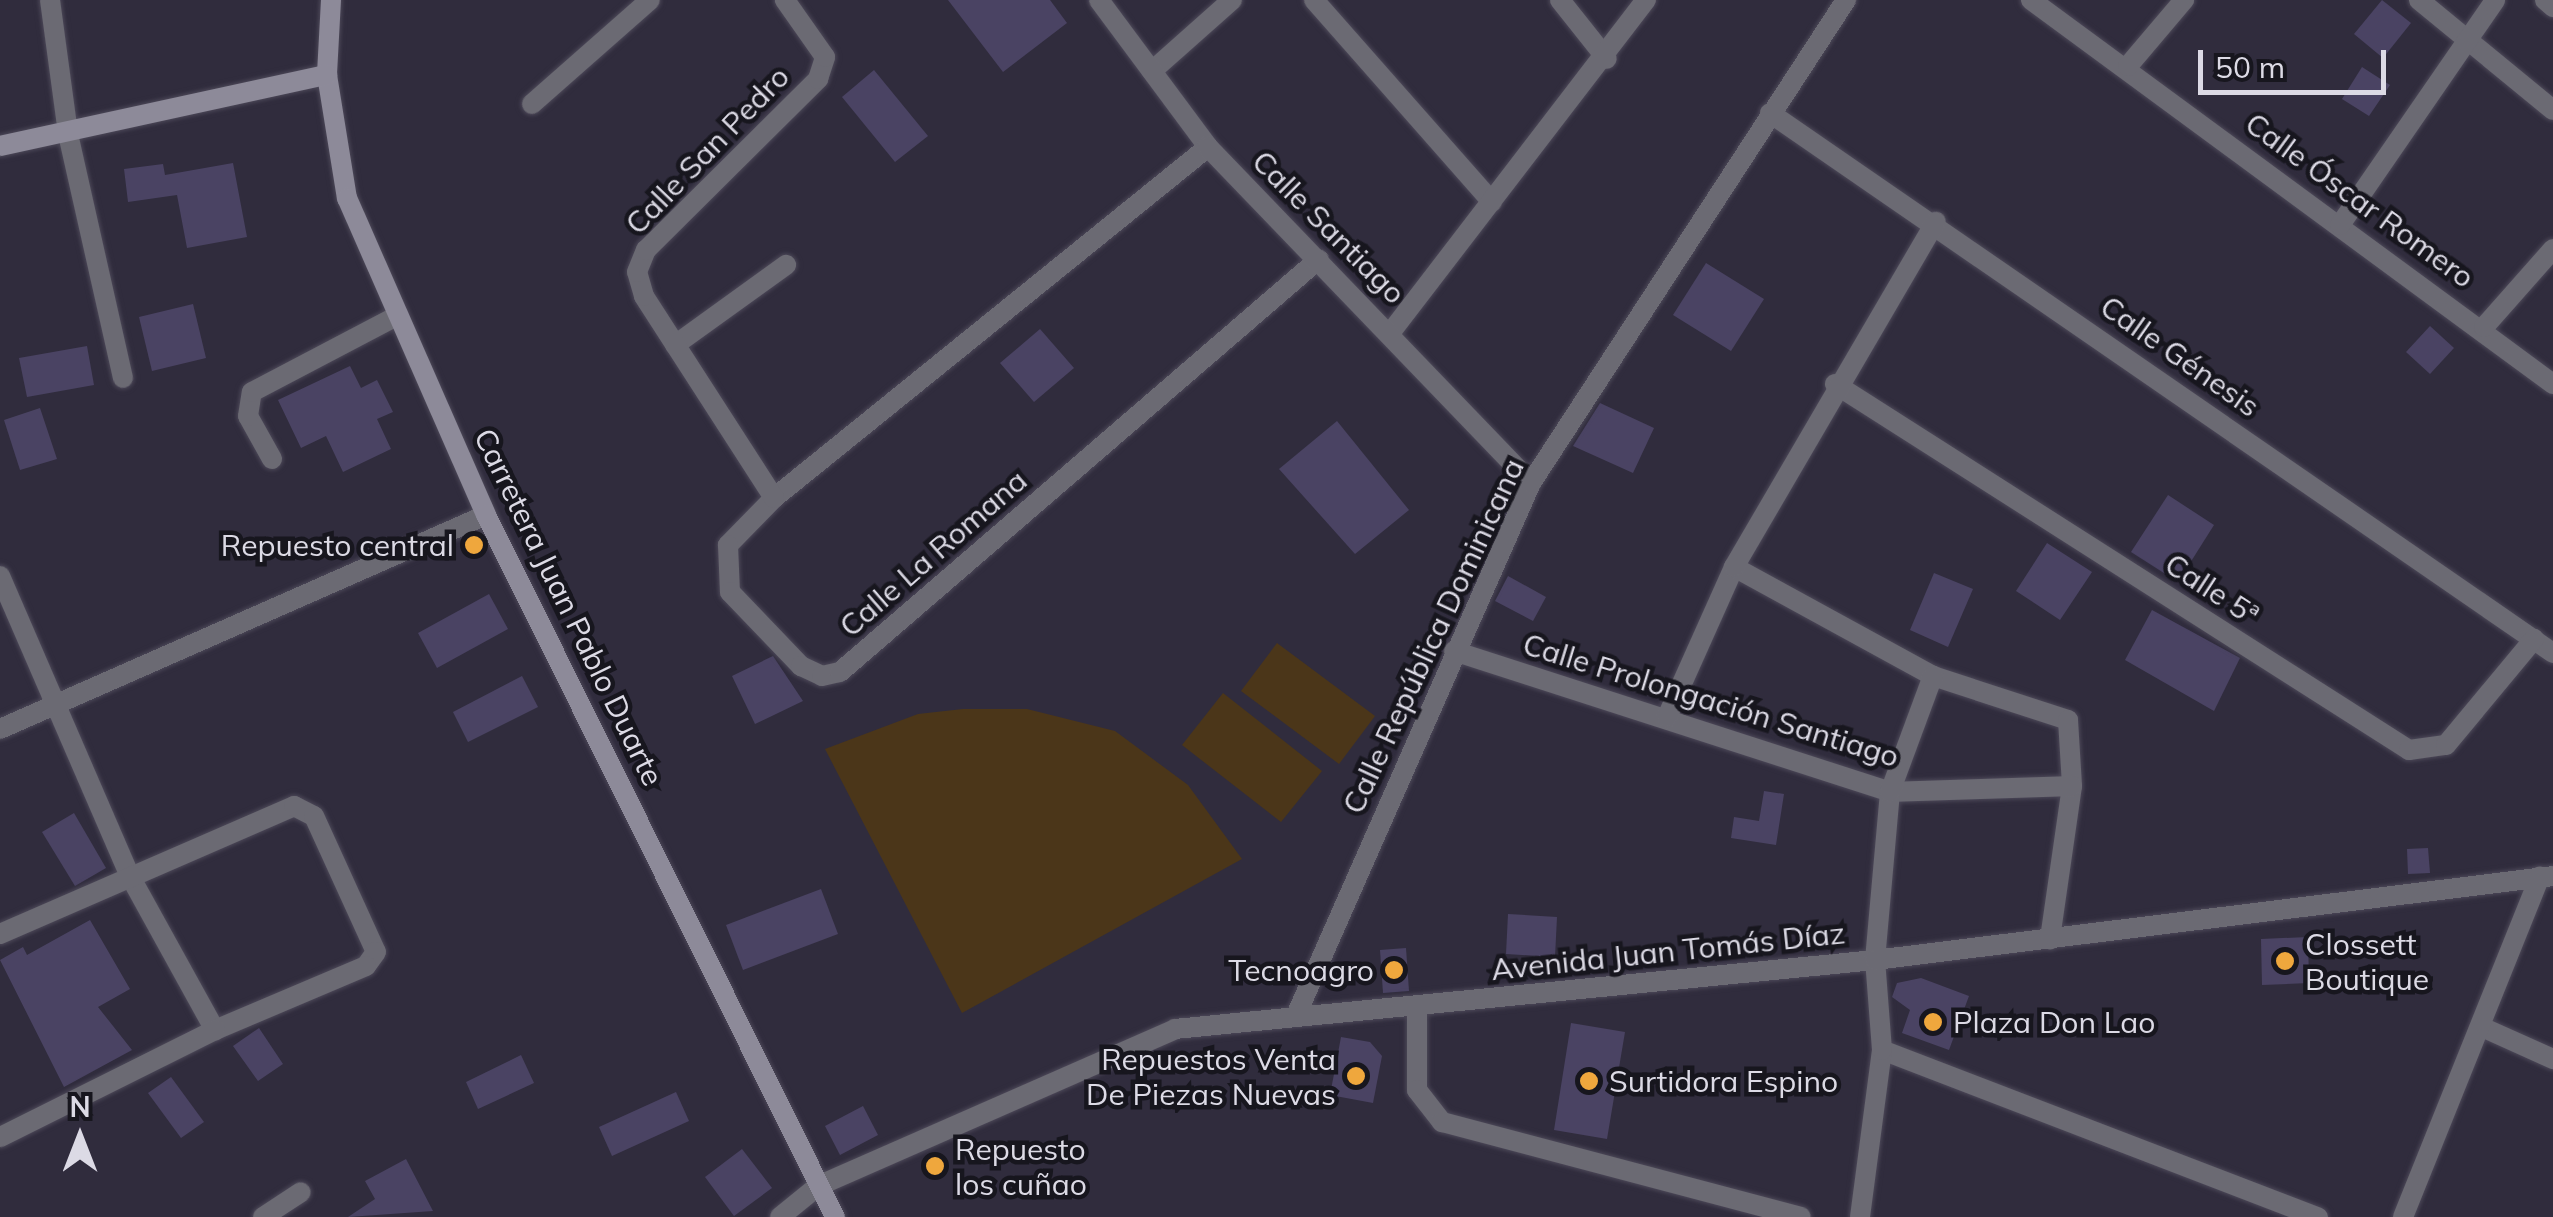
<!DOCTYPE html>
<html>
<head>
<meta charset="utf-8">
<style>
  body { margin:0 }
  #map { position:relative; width:2553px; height:1217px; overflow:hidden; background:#302c3d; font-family:Mulish,sans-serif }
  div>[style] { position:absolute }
  .green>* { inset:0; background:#4b3619 }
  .building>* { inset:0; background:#4a4363 }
  .roads { filter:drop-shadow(0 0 2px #4c4858) drop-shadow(0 0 2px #4c4858) }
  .minor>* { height:20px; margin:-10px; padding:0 10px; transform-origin:10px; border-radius:10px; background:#6b6a73 }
  .tertiary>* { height:20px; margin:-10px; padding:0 10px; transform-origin:10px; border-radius:10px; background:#6b6a73 }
  .secondary>* { height:20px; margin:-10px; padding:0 10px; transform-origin:10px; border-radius:10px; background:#8d8a99 }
  .dots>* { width:28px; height:28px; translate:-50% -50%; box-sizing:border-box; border:5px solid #17161e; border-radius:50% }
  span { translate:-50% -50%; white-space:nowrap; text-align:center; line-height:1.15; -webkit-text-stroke:9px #17161e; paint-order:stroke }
  .street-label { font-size:30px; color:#dcdae5 }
  .poi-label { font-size:30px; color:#dcdae5 }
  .right { translate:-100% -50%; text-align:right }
  .left { translate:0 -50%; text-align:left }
  .north { position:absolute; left:30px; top:1087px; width:100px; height:100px; -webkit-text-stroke:8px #17161e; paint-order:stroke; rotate:0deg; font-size:28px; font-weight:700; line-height:40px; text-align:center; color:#dcdae5 }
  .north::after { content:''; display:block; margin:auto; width:35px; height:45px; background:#dcdae5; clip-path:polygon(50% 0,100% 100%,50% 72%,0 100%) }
  .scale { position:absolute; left:2198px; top:50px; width:188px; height:45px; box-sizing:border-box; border:5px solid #dcdae5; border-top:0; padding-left:12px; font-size:30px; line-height:35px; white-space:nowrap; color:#dcdae5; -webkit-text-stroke:8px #17161e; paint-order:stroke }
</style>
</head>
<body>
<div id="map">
  <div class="green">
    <i style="clip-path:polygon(1277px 643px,1375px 716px,1339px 764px,1241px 691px)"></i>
    <i style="clip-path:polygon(1223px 693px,1322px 771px,1281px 822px,1182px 745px)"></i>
    <i style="clip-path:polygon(963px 709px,1027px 709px,1115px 731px,1188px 785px,1242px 859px,962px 1013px,825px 749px,918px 714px)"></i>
  </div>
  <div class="building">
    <i style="clip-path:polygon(948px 0,1050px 0,1067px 23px,1003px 72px)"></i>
    <i style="clip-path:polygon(2382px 0,2411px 23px,2383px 58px,2354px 34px)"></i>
    <i style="clip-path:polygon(2362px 67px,2390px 85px,2369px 116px,2342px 99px)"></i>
    <i style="clip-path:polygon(874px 70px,928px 136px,895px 162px,842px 97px)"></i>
    <i style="clip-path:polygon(233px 163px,247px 237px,187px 248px,177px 195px,128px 202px,124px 169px,163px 164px,165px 175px)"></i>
    <i style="clip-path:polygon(1706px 263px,1764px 299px,1731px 351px,1673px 315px)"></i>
    <i style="clip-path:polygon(193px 304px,206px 358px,152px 371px,139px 317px)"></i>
    <i style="clip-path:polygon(2430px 326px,2454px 348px,2430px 374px,2406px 352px)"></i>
    <i style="clip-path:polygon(1040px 329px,1074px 368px,1034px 402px,1000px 363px)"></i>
    <i style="clip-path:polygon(87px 346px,94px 385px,27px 397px,19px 358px)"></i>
    <i style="clip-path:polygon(350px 366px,361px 388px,377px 380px,393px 412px,377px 419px,391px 449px,343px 472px,326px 436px,301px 448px,278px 400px)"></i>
    <i style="clip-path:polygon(1600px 403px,1654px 428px,1633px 473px,1573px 446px)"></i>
    <i style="clip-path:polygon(40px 408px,57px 459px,20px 470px,4px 420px)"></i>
    <i style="clip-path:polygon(1337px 421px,1409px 510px,1355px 554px,1279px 469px)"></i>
    <i style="clip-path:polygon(2168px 495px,2214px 525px,2178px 582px,2131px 552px)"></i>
    <i style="clip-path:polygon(2047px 543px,2092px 572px,2060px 620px,2016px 591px)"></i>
    <i style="clip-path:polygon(1934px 573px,1973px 589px,1948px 647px,1910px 630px)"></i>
    <i style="clip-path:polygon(1508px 576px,1546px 597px,1533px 621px,1495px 601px)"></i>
    <i style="clip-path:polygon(489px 594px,508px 629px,437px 668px,418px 633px)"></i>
    <i style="clip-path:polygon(2152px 610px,2240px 658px,2214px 711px,2125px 660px)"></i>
    <i style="clip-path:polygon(773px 656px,803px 701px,755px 724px,732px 676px)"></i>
    <i style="clip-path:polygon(522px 676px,538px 707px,468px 742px,453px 712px)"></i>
    <i style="clip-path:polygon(1764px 791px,1784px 794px,1776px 845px,1731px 838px,1734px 817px,1759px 821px)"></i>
    <i style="clip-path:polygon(74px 813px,106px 868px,75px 886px,42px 832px)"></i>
    <i style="clip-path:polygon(2428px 848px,2430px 873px,2408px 874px,2407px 849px)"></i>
    <i style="clip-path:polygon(821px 889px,838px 934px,743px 970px,726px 925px)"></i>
    <i style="clip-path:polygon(1508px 914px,1557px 917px,1555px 957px,1506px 954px)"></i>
    <i style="clip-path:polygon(90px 920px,130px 989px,98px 1007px,132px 1050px,64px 1087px,0 960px,23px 947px,27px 955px)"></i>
    <i style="clip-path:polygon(2308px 937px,2309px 983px,2262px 985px,2261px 939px)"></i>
    <i style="clip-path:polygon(1406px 948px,1409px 991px,1383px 993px,1380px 950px)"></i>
    <i style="clip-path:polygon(1921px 978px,1969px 996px,1949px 1050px,1902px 1033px,1910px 1010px,1892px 997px,1897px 983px)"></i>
    <i style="clip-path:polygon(1571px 1023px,1625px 1032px,1607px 1139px,1554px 1130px)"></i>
    <i style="clip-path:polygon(259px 1028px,283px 1064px,258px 1081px,233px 1046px)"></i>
    <i style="clip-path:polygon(1341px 1037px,1370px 1042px,1382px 1056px,1373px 1103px,1330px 1095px)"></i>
    <i style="clip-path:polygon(521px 1055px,534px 1083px,478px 1109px,466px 1082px)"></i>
    <i style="clip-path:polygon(171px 1077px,204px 1122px,181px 1138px,148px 1093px)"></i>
    <i style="clip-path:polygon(676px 1092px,689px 1121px,612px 1156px,599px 1127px)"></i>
    <i style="clip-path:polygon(863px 1106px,878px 1135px,840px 1155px,825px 1126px)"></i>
    <i style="clip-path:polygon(742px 1149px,772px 1188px,734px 1216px,705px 1177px)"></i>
    <i style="clip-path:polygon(406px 1159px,433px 1211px,348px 1217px,375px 1199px,365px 1181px)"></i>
  </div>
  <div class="roads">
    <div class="minor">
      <i style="left:50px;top:0;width:135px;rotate:82.3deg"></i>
      <i style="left:68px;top:134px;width:250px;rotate:77.3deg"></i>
      <i style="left:1314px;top:0;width:269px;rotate:48.6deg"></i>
      <i style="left:1560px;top:0;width:75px;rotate:51.5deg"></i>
      <i style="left:2031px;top:0;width:648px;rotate:36.34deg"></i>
      <i style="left:2419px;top:0;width:173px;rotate:39.4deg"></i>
      <i style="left:2545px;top:0;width:11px;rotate:41deg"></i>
      <i style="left:2128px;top:66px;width:87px;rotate:-49.7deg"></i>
      <i style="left:1152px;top:71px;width:107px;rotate:-41.6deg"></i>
      <i style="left:532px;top:104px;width:157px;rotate:-41.4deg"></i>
      <i style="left:1770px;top:113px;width:951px;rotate:34.59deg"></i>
      <i style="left:1208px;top:147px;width:558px;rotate:141.04deg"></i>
      <i style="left:774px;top:498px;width:66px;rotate:134.4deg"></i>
      <i style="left:728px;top:545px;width:47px;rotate:87.6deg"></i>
      <i style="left:730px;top:592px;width:103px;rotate:46.2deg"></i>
      <i style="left:801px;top:666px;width:23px;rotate:25deg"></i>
      <i style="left:822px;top:676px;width:18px;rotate:-13deg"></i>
      <i style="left:840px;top:672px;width:632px;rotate:-40.77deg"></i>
      <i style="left:2340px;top:225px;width:273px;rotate:-55.4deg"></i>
      <i style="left:2484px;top:327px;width:104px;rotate:-48.5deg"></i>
      <i style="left:1391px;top:332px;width:419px;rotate:-52.5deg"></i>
      <i style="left:675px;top:345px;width:137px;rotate:-35.8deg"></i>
      <i style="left:1835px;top:384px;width:681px;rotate:32.52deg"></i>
      <i style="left:2409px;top:750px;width:37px;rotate:-8deg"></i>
      <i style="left:2446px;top:745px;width:138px;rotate:-50.3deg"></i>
      <i style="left:272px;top:459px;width:49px;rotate:-119.2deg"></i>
      <i style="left:248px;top:416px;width:24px;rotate:-81deg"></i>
      <i style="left:252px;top:392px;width:164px;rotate:-27.7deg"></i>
      <i style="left:774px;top:498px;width:240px;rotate:-122.8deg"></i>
      <i style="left:644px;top:296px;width:25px;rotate:-106deg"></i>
      <i style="left:637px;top:272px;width:24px;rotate:-68deg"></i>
      <i style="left:646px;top:250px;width:243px;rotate:-44.8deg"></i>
      <i style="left:818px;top:79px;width:23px;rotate:-72deg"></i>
      <i style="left:825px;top:57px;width:70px;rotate:-125.1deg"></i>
      <i style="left:1734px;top:567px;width:227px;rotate:28.7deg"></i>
      <i style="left:1933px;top:676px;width:142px;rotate:18.1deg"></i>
      <i style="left:2068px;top:720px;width:66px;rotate:86.5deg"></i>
      <i style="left:2072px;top:786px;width:155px;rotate:98.2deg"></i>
      <i style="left:0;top:576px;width:329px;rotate:66.6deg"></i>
      <i style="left:131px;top:878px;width:174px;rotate:61.1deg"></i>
      <i style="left:1454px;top:651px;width:458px;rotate:17.9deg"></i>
      <i style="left:1890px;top:792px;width:182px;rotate:-1.9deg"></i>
      <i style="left:1667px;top:717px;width:164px;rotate:-65.9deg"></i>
      <i style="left:1734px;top:567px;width:400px;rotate:-59.7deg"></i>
      <i style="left:0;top:729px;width:531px;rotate:-23.77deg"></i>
      <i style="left:0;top:934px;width:321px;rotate:-23.5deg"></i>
      <i style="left:294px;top:806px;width:22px;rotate:27deg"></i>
      <i style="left:314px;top:816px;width:149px;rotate:65.5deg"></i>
      <i style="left:376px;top:952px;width:17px;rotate:126deg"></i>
      <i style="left:366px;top:966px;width:164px;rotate:157deg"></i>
      <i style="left:215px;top:1030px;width:240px;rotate:153.5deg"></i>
      <i style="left:1417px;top:1008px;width:82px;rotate:90deg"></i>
      <i style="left:1417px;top:1090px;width:41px;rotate:52deg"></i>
      <i style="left:1442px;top:1122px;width:371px;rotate:14.8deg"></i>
      <i style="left:2484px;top:1028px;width:76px;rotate:24.2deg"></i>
      <i style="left:1882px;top:1050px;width:467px;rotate:21deg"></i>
      <i style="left:263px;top:1217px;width:45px;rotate:-33.3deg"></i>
      <i style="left:1860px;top:1217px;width:168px;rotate:-82.5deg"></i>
      <i style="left:1882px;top:1050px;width:90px;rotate:-94.4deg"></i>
      <i style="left:1875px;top:960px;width:169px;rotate:-84.9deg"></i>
      <i style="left:1890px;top:792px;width:124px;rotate:-69.7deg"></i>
      <i style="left:2403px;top:1217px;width:367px;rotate:-68.1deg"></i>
    </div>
    <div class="tertiary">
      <i style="left:1099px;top:0;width:183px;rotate:53.4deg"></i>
      <i style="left:1208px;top:147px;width:466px;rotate:46.1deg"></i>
      <i style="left:1298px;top:1011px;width:577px;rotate:-66.19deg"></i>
      <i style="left:1531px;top:483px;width:577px;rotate:-56.89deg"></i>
      <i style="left:780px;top:1217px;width:49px;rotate:-39.2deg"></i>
      <i style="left:818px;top:1186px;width:390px;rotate:-23.7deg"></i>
      <i style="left:1175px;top:1029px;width:703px;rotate:-5.63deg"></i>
      <i style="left:1875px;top:960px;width:683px;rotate:-7.06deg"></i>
    </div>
    <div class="secondary">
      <i style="left:331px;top:0;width:75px;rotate:93.1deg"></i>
      <i style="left:327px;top:75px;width:125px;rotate:80.8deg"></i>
      <i style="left:347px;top:198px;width:346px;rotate:66.3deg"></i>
      <i style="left:486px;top:515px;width:784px;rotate:63.57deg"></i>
      <i style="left:0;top:146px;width:335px;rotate:-12.3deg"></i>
    </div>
  </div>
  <div class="dots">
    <i style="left:474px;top:545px;background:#efa73d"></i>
    <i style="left:2285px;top:961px;background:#efa73d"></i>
    <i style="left:1394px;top:970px;background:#efa73d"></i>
    <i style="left:1933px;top:1022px;background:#efa73d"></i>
    <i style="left:1356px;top:1076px;background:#efa73d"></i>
    <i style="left:1589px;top:1081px;background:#efa73d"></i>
    <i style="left:935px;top:1166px;background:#efa73d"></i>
  </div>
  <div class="street-label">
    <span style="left:707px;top:150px;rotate:-46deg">Calle San Pedro</span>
    <span style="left:2360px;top:200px;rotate:36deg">Calle Óscar Romero</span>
    <span style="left:1329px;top:227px;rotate:45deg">Calle Santiago</span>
    <span style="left:2180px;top:356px;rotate:35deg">Calle Génesis</span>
    <span style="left:933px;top:553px;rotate:-41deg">Calle La Romana</span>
    <span style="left:2212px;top:589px;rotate:33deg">Calle 5ª</span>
    <span style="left:569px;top:607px;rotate:64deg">Carretera Juan Pablo Duarte</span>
    <span style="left:1433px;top:636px;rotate:-65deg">Calle República Dominicana</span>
    <span style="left:1711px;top:700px;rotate:17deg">Calle Prolongación Santiago</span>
    <span style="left:1668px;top:951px;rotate:-6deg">Avenida Juan Tomás Díaz</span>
  </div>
  <div class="poi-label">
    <span class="right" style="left:454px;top:545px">Repuesto central</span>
    <span class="left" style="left:2305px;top:961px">Clossett<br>Boutique</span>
    <span class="right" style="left:1374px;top:970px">Tecnoagro</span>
    <span class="left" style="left:1953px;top:1022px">Plaza Don Lao</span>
    <span class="right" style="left:1336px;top:1076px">Repuestos Venta<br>De Piezas Nuevas</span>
    <span class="left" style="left:1609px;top:1081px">Surtidora Espino</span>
    <span class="left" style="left:955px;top:1166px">Repuesto<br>los cuñao</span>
  </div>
  <div class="north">N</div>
  <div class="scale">50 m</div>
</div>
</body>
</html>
